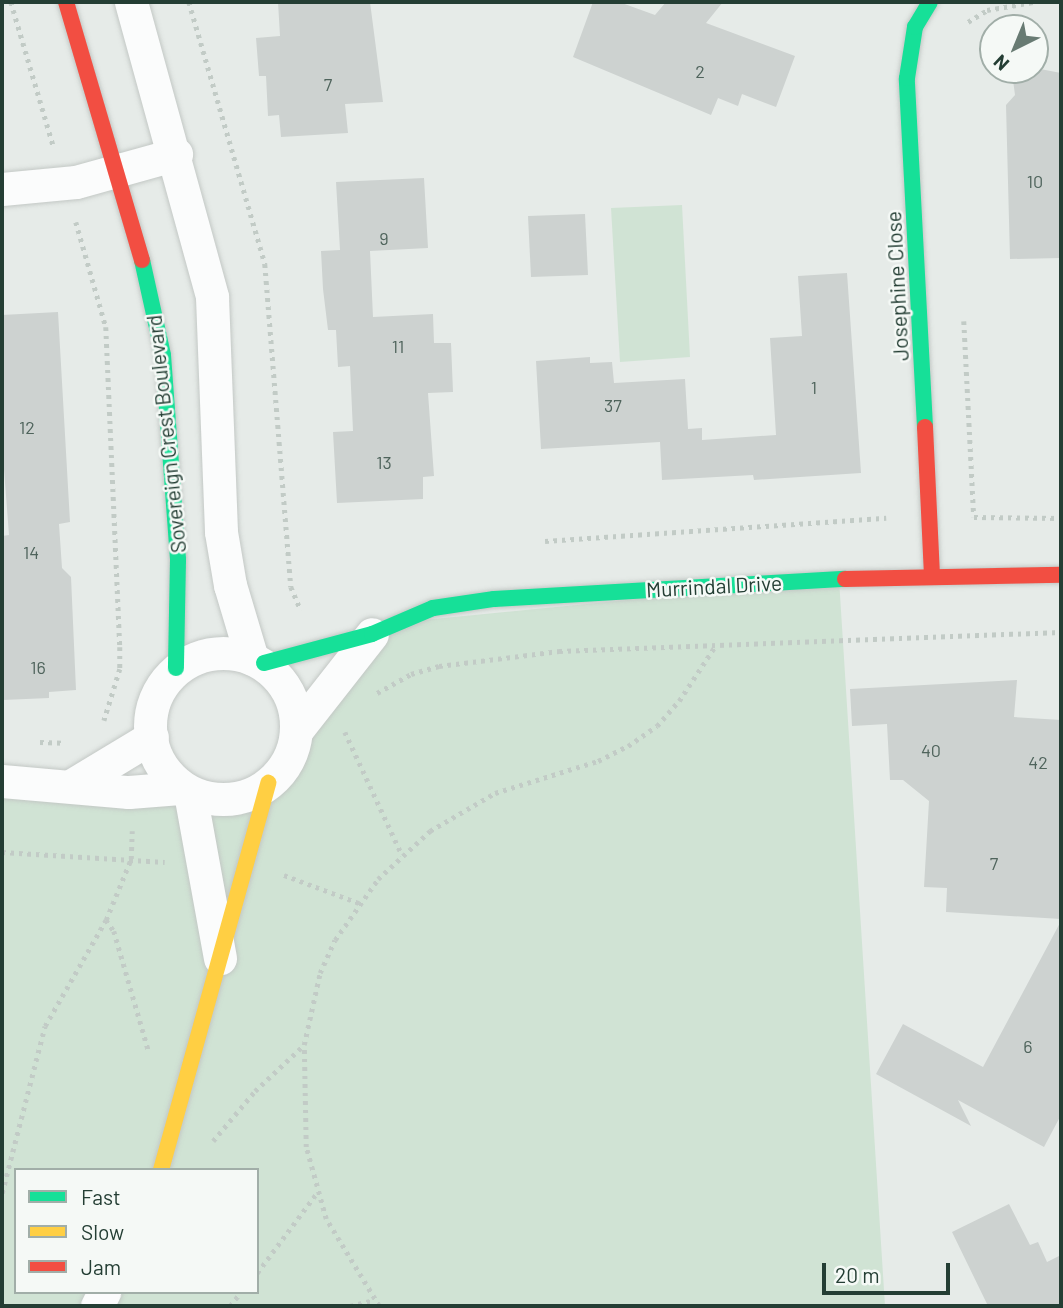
<!DOCTYPE html>
<html>
<head>
<meta charset="utf-8">
<style>
  body { margin:0 }
  #map { position:relative; width:1063px; height:1308px; overflow:hidden; background:#e6ebe8; font-family:Barlow,sans-serif }
  div>[style] { position:absolute }
  .green>* { inset:0; background:#d0e3d4 }
  .building>* { inset:0; background:#cdd2d0 }
  .path>* { height:4.5px; margin-top:-2.25px; transform-origin:0; background:repeating-linear-gradient(90deg,#c2cbc6 0 3.5px,transparent 0 8.5px) }
  .roads { filter:drop-shadow(0 0 2px #c3c8c5) drop-shadow(0 0 2px #c3c8c5) }
  .street>* { height:33px; margin:-16.5px; padding:0 16.5px; transform-origin:16.5px; border-radius:16.5px; background:#fbfcfc }
  .street>.ring { margin:-16.5px; padding:0; box-sizing:content-box; background:none; border:33px solid #fbfcfc; border-radius:50% }
  .fast>* { height:16px; margin:-8px; padding:0 8px; transform-origin:8px; border-radius:8px; background:#16e098 }
  .slow>* { height:16px; margin:-8px; padding:0 8px; transform-origin:8px; border-radius:8px; background:#ffcf43 }
  .jam>* { height:16px; margin:-8px; padding:0 8px; transform-origin:8px; border-radius:8px; background:#f24e42 }
  span { translate:-50% -50%; white-space:nowrap; text-align:center; line-height:1.15; -webkit-text-stroke:5px #f5f9f6; paint-order:stroke }
  .number-label { font-size:18px; color:#4f645c }
  .number-label span { -webkit-text-stroke-width:0 }
  .street-label { font-size:21px; color:#243e34 }
  .frame { position:absolute; inset:0; border:4px solid #243e34; pointer-events:none }
  .legend { position:absolute; left:14px; top:1168px; width:245px; height:126px; box-sizing:border-box; background:#f5f9f6; border:2px solid #a1aea8; margin:0; padding:9px 12px; list-style:none; font-size:21px; color:#243e34 }
  .legend li { display:flex; align-items:center; gap:14px; height:35px }
  .legend b { width:35px; border:2px solid #a1aea8 }
  .north { position:absolute; left:979px; top:14px; width:70px; height:70px; box-sizing:border-box; background:#f5f9f6; border:2px solid #a1aea8; border-radius:50%; rotate:223deg; font-size:19px; font-weight:700; line-height:28px; text-align:center; color:#243e34 }
  .north::after { content:''; display:block; margin:auto; width:24px; height:32px; background:#687b73; clip-path:polygon(50% 0,100% 100%,50% 72%,0 100%) }
  .scale { position:absolute; left:822px; top:1263px; width:128px; height:32px; box-sizing:border-box; border:4px solid #243e34; border-top:0; padding-left:9px; font-size:21px; line-height:24px; white-space:nowrap; color:#243e34; -webkit-text-stroke:5px #f5f9f6; paint-order:stroke }
</style>
</head>
<body>
<div id="map">
  <div class="green">
    <i style="clip-path:polygon(682px 205px,690px 357px,620px 362px,611px 208px)"></i>
    <i style="clip-path:polygon(evenodd,839px 579px,885px 1306px,2px 1306px,2px 781px,180px 788px,218px 799px,243px 797px,268px 783px,286px 763px,296px 731px,393px 623px,839px 579px,16px 1170px,257px 1170px,257px 1292px,16px 1292px,16px 1170px)"></i>
  </div>
  <div class="building">
    <i style="clip-path:polygon(278px 2px,370px 2px,383px 102px,345px 104px,348px 133px,281px 137px,279px 115px,268px 116px,266px 76px,259px 76px,256px 38px,280px 36px)"></i>
    <i style="clip-path:polygon(593px 2px,619px 2px,655px 15px,666px 2px,723px 2px,706px 23px,795px 56px,776px 107px,742px 94px,738px 106px,718px 98px,711px 115px,573px 57px)"></i>
    <i style="clip-path:polygon(1035px 68px,1061px 73px,1061px 258px,1010px 259px,1006px 105px,1015px 95px,1013px 80px,1023px 70px)"></i>
    <i style="clip-path:polygon(424px 178px,428px 248px,370px 251px,373px 317px,433px 314px,434px 343px,451px 343px,453px 392px,428px 393px,434px 476px,423px 477px,423px 499px,337px 503px,333px 432px,353px 431px,350px 366px,338px 367px,336px 330px,328px 330px,323px 289px,321px 251px,340px 250px,336px 182px)"></i>
    <i style="clip-path:polygon(585px 214px,588px 275px,531px 277px,528px 216px)"></i>
    <i style="clip-path:polygon(847px 273px,861px 473px,754px 480px,753px 475px,662px 480px,660px 442px,541px 449px,536px 361px,590px 357px,590px 363px,612px 362px,614px 383px,685px 379px,688px 429px,702px 428px,702px 440px,776px 435px,770px 338px,802px 336px,798px 276px)"></i>
    <i style="clip-path:polygon(58px 312px,70px 522px,59px 524px,62px 568px,71px 577px,76px 690px,49px 692px,49px 698px,3px 700px,2px 536px,9px 535px,2px 443px,2px 315px)"></i>
    <i style="clip-path:polygon(1017px 680px,1014px 717px,1061px 720px,1061px 919px,946px 912px,947px 888px,924px 887px,929px 801px,903px 780px,890px 780px,887px 724px,852px 726px,850px 689px)"></i>
    <i style="clip-path:polygon(1061px 921px,1061px 1115px,1044px 1147px,958px 1100px,971px 1126px,876px 1074px,903px 1024px,983px 1067px)"></i>
    <i style="clip-path:polygon(1009px 1204px,1030px 1245px,1038px 1242px,1047px 1262px,1061px 1255px,1061px 1306px,988px 1306px,952px 1232px)"></i>
  </div>
  <div class="path">
    <i style="left:11px;top:2px;width:149px;rotate:73.6deg"></i>
    <i style="left:189px;top:2px;width:273px;rotate:73.8deg"></i>
    <i style="left:265px;top:264px;width:324px;rotate:85.4deg"></i>
    <i style="left:291px;top:587px;width:25px;rotate:67deg"></i>
    <i style="left:968px;top:22px;width:22px;rotate:-32deg"></i>
    <i style="left:987px;top:10px;width:48px;rotate:-9.7deg"></i>
    <i style="left:76px;top:222px;width:109px;rotate:74.1deg"></i>
    <i style="left:106px;top:327px;width:320px;rotate:87.5deg"></i>
    <i style="left:120px;top:647px;width:22px;rotate:90deg"></i>
    <i style="left:120px;top:669px;width:54px;rotate:107.1deg"></i>
    <i style="left:964px;top:321px;width:196px;rotate:87.1deg"></i>
    <i style="left:974px;top:517px;width:87px;rotate:0.7deg"></i>
    <i style="left:545px;top:541px;width:342px;rotate:-3.9deg"></i>
    <i style="left:377px;top:693px;width:39px;rotate:-29deg"></i>
    <i style="left:411px;top:674px;width:29px;rotate:-16deg"></i>
    <i style="left:439px;top:666px;width:121px;rotate:-7.1deg"></i>
    <i style="left:559px;top:651px;width:502px;rotate:-2.17deg"></i>
    <i style="left:345px;top:732px;width:136px;rotate:65.1deg"></i>
    <i style="left:40px;top:742px;width:23px;rotate:2deg"></i>
    <i style="left:2px;top:852px;width:163px;rotate:3.5deg"></i>
    <i style="left:284px;top:875px;width:80px;rotate:20.5deg"></i>
    <i style="left:106px;top:920px;width:14px;rotate:54deg"></i>
    <i style="left:114px;top:931px;width:126px;rotate:73.9deg"></i>
    <i style="left:213px;top:1141px;width:65px;rotate:-50deg"></i>
    <i style="left:255px;top:1091px;width:66px;rotate:-43.2deg"></i>
    <i style="left:2px;top:1193px;width:172px;rotate:-75.6deg"></i>
    <i style="left:45px;top:1026px;width:122px;rotate:-60.1deg"></i>
    <i style="left:106px;top:920px;width:66px;rotate:-67.7deg"></i>
    <i style="left:131px;top:859px;width:28px;rotate:-88deg"></i>
    <i style="left:257px;top:1273px;width:99px;rotate:-53.2deg"></i>
    <i style="left:230px;top:1306px;width:18px;rotate:-52deg"></i>
    <i style="left:350px;top:1306px;width:25px;rotate:-14deg"></i>
    <i style="left:379px;top:1306px;width:102px;rotate:-121.3deg"></i>
    <i style="left:326px;top:1219px;width:75px;rotate:-105.5deg"></i>
    <i style="left:306px;top:1147px;width:102px;rotate:-91.1deg"></i>
    <i style="left:304px;top:1045px;width:74px;rotate:-77.5deg"></i>
    <i style="left:320px;top:973px;width:36px;rotate:-66deg"></i>
    <i style="left:335px;top:940px;width:75px;rotate:-54.8deg"></i>
    <i style="left:378px;top:879px;width:71px;rotate:-42.7deg"></i>
    <i style="left:430px;top:831px;width:75px;rotate:-30.3deg"></i>
    <i style="left:495px;top:793px;width:108px;rotate:-17.3deg"></i>
    <i style="left:598px;top:761px;width:34px;rotate:-27deg"></i>
    <i style="left:628px;top:746px;width:35px;rotate:-35deg"></i>
    <i style="left:657px;top:726px;width:33px;rotate:-49deg"></i>
    <i style="left:679px;top:701px;width:64px;rotate:-56.6deg"></i>
  </div>
  <div class="roads">
    <div class="street">
      <i style="left:131px;top:2px;width:306px;rotate:74.6deg"></i>
      <i style="left:212px;top:297px;width:235px;rotate:87.8deg"></i>
      <i style="left:221px;top:532px;width:54px;rotate:80.4deg"></i>
      <i style="left:230px;top:585px;width:77px;rotate:73.4deg"></i>
      <i style="left:2px;top:189px;width:74px;rotate:-5.4deg"></i>
      <i style="left:76px;top:182px;width:104px;rotate:-15.6deg"></i>
      <i class="ring" style="left:150px;top:653px;width:113px;height:113px"></i>
      <i style="left:296px;top:731px;width:123px;rotate:-51.9deg"></i>
      <i style="left:2px;top:781px;width:127px;rotate:5deg"></i>
      <i style="left:129px;top:792px;width:51px;rotate:-4.5deg"></i>
      <i style="left:74px;top:784px;width:91px;rotate:-31.1deg"></i>
      <i style="left:190px;top:793px;width:168px;rotate:79.7deg"></i>
      <i style="left:97px;top:1306px;width:16px;rotate:-63deg"></i>
    </div>
    <div class="fast">
      <i style="left:142px;top:260px;width:97px;rotate:77.5deg"></i>
      <i style="left:163px;top:355px;width:206px;rotate:85.8deg"></i>
      <i style="left:178px;top:560px;width:108px;rotate:91.1deg"></i>
      <i style="left:925px;top:427px;width:349px;rotate:-93deg"></i>
      <i style="left:907px;top:78px;width:52px;rotate:-81.1deg"></i>
      <i style="left:915px;top:27px;width:29px;rotate:-59deg"></i>
      <i style="left:264px;top:663px;width:112px;rotate:-15deg"></i>
      <i style="left:372px;top:634px;width:66px;rotate:-23.1deg"></i>
      <i style="left:433px;top:608px;width:62px;rotate:-8.4deg"></i>
      <i style="left:494px;top:599px;width:352px;rotate:-3.3deg"></i>
    </div>
    <div class="slow">
      <i style="left:161px;top:1170px;width:402px;rotate:-74.5deg"></i>
    </div>
    <div class="jam">
      <i style="left:66px;top:2px;width:269px;rotate:73.6deg"></i>
      <i style="left:925px;top:427px;width:147px;rotate:87.3deg"></i>
      <i style="left:845px;top:579px;width:216px;rotate:-1.1deg"></i>
    </div>
  </div>
  <div class="number-label">
    <span style="left:700px;top:71px">2</span>
    <span style="left:328px;top:84px">7</span>
    <span style="left:1035px;top:181px">10</span>
    <span style="left:384px;top:238px">9</span>
    <span style="left:398px;top:346px">11</span>
    <span style="left:814px;top:387px">1</span>
    <span style="left:613px;top:405px">37</span>
    <span style="left:27px;top:427px">12</span>
    <span style="left:384px;top:462px">13</span>
    <span style="left:31px;top:552px">14</span>
    <span style="left:38px;top:667px">16</span>
    <span style="left:931px;top:750px">40</span>
    <span style="left:1038px;top:762px">42</span>
    <span style="left:994px;top:863px">7</span>
    <span style="left:1028px;top:1046px">6</span>
  </div>
  <div class="street-label">
    <span style="left:897px;top:286px;rotate:-93deg">Josephine Close</span>
    <span style="left:166px;top:434px;rotate:-96deg">Sovereign Crest Boulevard</span>
    <span style="left:714px;top:586px;rotate:-3deg">Murrindal Drive</span>
  </div>
  <div class="frame"></div>
  <ul class="legend">
  <li><b style="height:9px;background:#16e098"></b>Fast</li>
  <li><b style="height:9px;background:#ffcf43"></b>Slow</li>
  <li><b style="height:9px;background:#f24e42"></b>Jam</li>
  </ul>
  <div class="north">N</div>
  <div class="scale">20 m</div>
</div>
</body>
</html>
